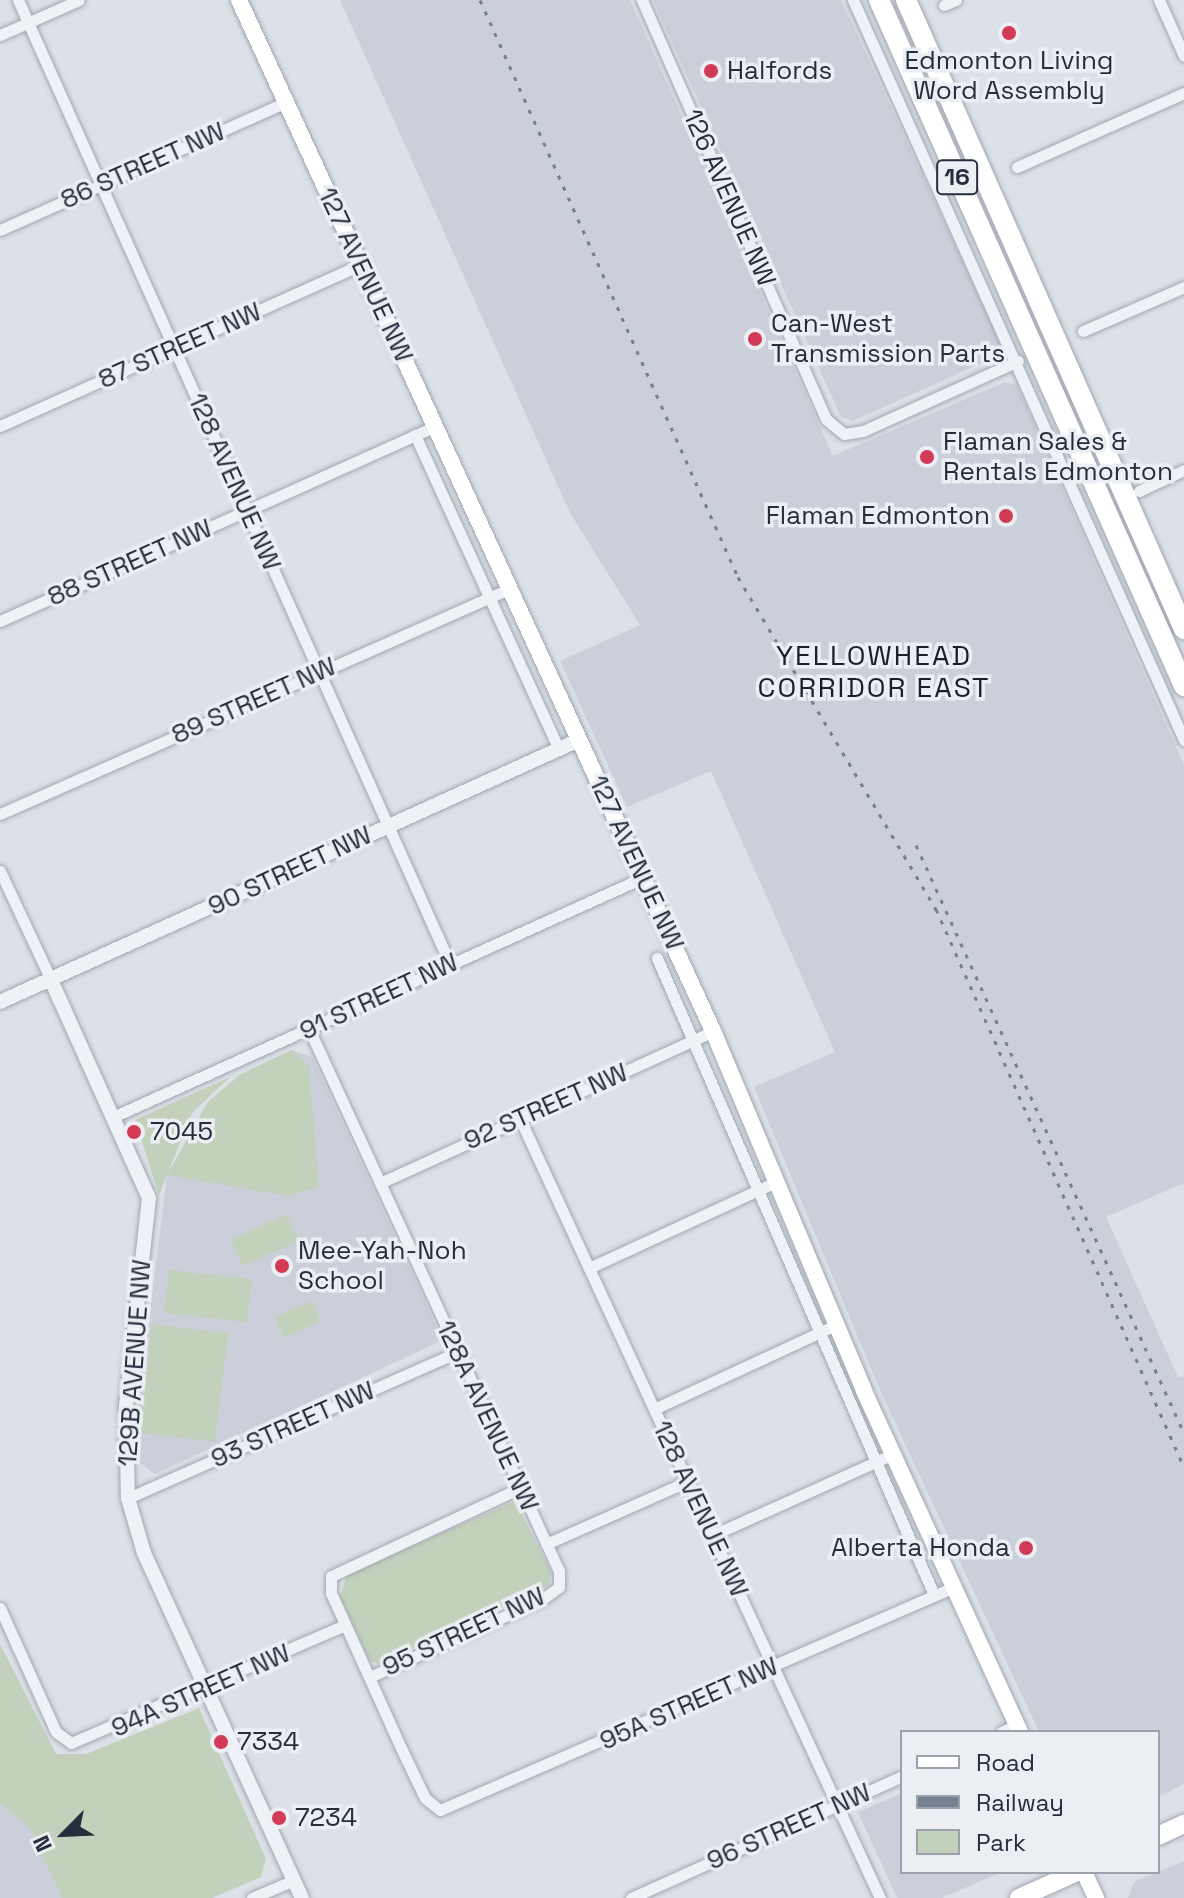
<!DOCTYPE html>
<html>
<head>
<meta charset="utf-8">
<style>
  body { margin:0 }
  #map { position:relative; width:1184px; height:1898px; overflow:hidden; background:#dce0e7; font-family:"Space Grotesk",sans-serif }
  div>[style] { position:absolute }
  .built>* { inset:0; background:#cacfd9 }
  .green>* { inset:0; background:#c2d1bc }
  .roads { filter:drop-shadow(0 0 2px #a1a7b1) drop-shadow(0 0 2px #a1a7b1) }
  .minor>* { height:11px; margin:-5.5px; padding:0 5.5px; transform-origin:5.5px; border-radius:5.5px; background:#eef1f5 }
  .tertiary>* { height:14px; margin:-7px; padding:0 7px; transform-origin:7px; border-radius:7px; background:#eef1f5 }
  .secondary>* { height:16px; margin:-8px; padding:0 8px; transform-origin:8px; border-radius:8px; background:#fff }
  .primary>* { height:18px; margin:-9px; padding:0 9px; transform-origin:9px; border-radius:9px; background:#fff }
  .motorway>* { height:20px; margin:-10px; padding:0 10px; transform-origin:10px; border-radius:10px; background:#fff }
  .rail>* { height:3px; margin-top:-1.5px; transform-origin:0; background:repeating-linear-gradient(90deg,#758090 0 4px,transparent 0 12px) }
  .dots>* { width:22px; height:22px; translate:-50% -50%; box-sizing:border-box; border:4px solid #ebeff4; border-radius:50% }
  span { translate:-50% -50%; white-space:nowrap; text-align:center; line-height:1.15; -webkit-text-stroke:7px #ebeff4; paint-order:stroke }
  .shield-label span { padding:2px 6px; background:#ebeff4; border:2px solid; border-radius:6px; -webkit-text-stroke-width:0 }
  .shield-label { font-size:24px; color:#252e3d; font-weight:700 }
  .poi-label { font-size:26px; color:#252e3d }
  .left { translate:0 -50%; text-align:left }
  .right { translate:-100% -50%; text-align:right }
  .street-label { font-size:26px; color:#252e3d }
  .neighbourhood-label { font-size:28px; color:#18202d; letter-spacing:2px }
  .legend { position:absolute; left:900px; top:1730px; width:260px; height:144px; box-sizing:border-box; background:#ebeff4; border:2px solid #9ca2ab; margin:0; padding:10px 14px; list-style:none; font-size:24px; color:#252e3d }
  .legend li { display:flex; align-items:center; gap:16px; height:40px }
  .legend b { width:40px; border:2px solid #9ca2ab }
  .north { position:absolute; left:24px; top:1794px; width:80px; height:80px; -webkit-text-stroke:6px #ebeff4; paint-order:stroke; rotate:246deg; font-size:22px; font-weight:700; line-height:32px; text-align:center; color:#252e3d }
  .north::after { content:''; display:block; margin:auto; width:28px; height:36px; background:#252e3d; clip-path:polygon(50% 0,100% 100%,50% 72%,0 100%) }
</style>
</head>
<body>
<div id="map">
  <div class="built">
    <i style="clip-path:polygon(340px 0,630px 0,833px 456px,1005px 382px,1017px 385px,1184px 765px,1184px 1183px,1106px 1217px,1178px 1377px,1184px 1376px,1184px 1784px,1164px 1794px,1158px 1796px,1158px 1732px,1039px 1732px,879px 1388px,754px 1087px,835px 1052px,711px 771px,627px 807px,560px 661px,640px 625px,570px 513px)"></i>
    <i style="clip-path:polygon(653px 0,841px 0,1000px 342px,997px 356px,853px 421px,841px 417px)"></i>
    <i style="clip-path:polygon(292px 1050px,312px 1057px,443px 1340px,155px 1474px,137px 1461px,137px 1417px,167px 1175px,208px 1102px,241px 1074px)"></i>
    <i style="clip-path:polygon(902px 1793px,902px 1872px,1001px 1872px,942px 1898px,897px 1898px,858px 1812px)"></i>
    <i style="clip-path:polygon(0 1804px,29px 1827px,62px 1898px,0 1898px)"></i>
    <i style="clip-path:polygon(1184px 1861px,1184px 1898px,1128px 1898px,1134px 1882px)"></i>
  </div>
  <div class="green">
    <i style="clip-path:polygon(292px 1050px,309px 1066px,319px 1187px,287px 1196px,167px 1175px,208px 1102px,241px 1074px)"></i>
    <i style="clip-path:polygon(230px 1077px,192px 1113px,159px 1195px,135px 1120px)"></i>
    <i style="clip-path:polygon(286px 1214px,299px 1241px,243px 1266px,231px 1240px)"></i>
    <i style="clip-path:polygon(169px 1270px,252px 1279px,247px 1322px,164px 1313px)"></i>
    <i style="clip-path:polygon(312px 1301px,321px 1321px,284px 1338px,275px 1317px)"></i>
    <i style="clip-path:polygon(152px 1324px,228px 1333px,215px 1442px,139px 1433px)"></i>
    <i style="clip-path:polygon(515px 1501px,551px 1572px,549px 1585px,378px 1664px,370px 1661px,340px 1597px,347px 1574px)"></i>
    <i style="clip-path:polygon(0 1644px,56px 1754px,86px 1754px,199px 1708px,266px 1859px,261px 1877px,212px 1898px,62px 1898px,29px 1827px,0 1804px)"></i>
  </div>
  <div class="roads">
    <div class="minor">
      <i style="left:18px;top:0;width:1056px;rotate:65.86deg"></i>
      <i style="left:642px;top:0;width:458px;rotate:66.3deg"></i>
      <i style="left:826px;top:419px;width:23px;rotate:40deg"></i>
      <i style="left:844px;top:434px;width:19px;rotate:-9deg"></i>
      <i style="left:863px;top:431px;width:170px;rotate:-24.3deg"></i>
      <i style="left:853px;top:0;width:811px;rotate:65.9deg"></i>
      <i style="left:1159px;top:0;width:61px;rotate:65.9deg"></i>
      <i style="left:944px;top:5px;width:13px;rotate:-23deg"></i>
      <i style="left:0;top:35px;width:86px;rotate:-23.9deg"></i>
      <i style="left:1017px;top:167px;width:183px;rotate:-23.9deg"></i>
      <i style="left:0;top:230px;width:313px;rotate:-24.1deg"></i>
      <i style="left:1083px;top:331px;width:110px;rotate:-23.5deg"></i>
      <i style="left:0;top:426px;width:394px;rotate:-24.1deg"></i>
      <i style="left:415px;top:435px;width:345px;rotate:65.4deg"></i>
      <i style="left:1139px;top:491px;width:50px;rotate:-25deg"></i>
      <i style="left:0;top:621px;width:475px;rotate:-24.1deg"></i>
      <i style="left:0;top:814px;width:557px;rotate:-23.85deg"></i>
      <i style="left:0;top:871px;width:120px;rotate:64.9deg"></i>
      <i style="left:657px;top:958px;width:695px;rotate:66.5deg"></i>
      <i style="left:309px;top:1029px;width:597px;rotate:65.24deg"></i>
      <i style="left:559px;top:1571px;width:16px;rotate:90deg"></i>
      <i style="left:559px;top:1587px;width:22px;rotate:144deg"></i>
      <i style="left:541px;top:1600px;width:188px;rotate:155.8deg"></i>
      <i style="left:115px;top:1116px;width:578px;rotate:-24.3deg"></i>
      <i style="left:520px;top:1119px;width:858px;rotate:65.2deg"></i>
      <i style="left:380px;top:1183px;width:366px;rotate:-24.5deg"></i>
      <i style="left:589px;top:1268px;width:206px;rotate:-24.7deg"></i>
      <i style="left:654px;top:1409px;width:200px;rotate:-24.8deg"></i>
      <i style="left:520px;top:1488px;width:208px;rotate:155deg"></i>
      <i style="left:331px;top:1576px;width:17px;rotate:90deg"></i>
      <i style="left:331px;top:1593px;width:170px;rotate:65.7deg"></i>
      <i style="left:401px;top:1748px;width:55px;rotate:64.4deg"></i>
      <i style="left:425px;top:1798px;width:19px;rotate:39deg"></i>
      <i style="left:440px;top:1810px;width:560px;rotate:-23.45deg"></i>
      <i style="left:128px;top:1498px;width:360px;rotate:-23.9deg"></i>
      <i style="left:713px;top:1535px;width:197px;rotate:-24.2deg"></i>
      <i style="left:546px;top:1544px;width:155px;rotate:-23.9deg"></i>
      <i style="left:0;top:1608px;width:136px;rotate:65.7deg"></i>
      <i style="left:56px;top:1732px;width:19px;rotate:36deg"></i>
      <i style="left:71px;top:1743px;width:298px;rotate:-23.3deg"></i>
      <i style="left:1001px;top:1732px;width:17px;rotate:-24deg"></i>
      <i style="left:252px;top:1898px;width:46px;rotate:-23.2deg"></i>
      <i style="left:631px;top:1898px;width:297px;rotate:-24.2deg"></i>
    </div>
    <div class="tertiary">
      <i style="left:51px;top:980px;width:239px;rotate:65.8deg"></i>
      <i style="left:149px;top:1198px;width:209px;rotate:96.3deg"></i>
      <i style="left:126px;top:1406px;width:92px;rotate:88.8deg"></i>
      <i style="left:128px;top:1498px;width:57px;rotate:73.8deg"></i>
      <i style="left:144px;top:1553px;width:379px;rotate:65.4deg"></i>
      <i style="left:0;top:1002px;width:636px;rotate:-24.35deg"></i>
    </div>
    <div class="secondary">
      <i style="left:239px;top:0;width:1135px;rotate:65.31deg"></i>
      <i style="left:713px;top:1031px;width:390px;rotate:67.2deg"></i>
      <i style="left:864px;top:1391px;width:375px;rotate:65.4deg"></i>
      <i style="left:1084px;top:1872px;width:29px;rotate:65deg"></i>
    </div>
    <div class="primary">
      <i style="left:1158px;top:1836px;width:29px;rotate:-25deg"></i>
      <i style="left:1019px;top:1898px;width:64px;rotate:-24.1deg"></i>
    </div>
    <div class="motorway">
      <i style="left:879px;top:0;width:751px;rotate:66.03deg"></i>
      <i style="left:906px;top:0;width:688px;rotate:66.16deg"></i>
    </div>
  </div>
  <div class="rail">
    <i style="left:480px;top:0;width:632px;rotate:65.91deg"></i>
    <i style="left:738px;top:577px;width:387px;rotate:59.2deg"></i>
    <i style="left:936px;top:909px;width:611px;rotate:66.04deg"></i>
    <i style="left:916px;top:845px;width:646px;rotate:65.5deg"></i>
  </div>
  <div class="dots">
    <i style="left:1009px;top:33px;background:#d23a55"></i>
    <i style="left:711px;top:71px;background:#d23a55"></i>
    <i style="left:755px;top:339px;background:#d23a55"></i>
    <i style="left:927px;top:457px;background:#d23a55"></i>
    <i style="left:1006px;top:516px;background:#d23a55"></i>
    <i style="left:134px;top:1132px;background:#d23a55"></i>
    <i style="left:282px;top:1266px;background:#d23a55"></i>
    <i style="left:1026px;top:1548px;background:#d23a55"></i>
    <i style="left:221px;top:1742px;background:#d23a55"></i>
    <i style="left:279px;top:1818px;background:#d23a55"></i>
  </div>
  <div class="shield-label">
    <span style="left:957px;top:177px">16</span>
  </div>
  <div class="poi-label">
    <span style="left:1009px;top:76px">Edmonton Living<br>Word Assembly</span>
    <span class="left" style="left:727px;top:71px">Halfords</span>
    <span class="left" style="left:771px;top:339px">Can-West<br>Transmission Parts</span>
    <span class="left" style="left:943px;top:457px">Flaman Sales &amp;<br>Rentals Edmonton</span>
    <span class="right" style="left:990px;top:516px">Flaman Edmonton</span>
    <span class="left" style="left:150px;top:1132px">7045</span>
    <span class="left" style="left:298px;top:1266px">Mee-Yah-Noh<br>School</span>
    <span class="right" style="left:1010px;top:1548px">Alberta Honda</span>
    <span class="left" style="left:237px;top:1742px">7334</span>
    <span class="left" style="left:295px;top:1818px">7234</span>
  </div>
  <div class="street-label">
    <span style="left:143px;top:166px;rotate:-24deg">86 STREET NW</span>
    <span style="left:729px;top:198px;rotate:66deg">126 AVENUE NW</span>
    <span style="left:365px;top:275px;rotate:65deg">127 AVENUE NW</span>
    <span style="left:180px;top:346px;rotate:-24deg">87 STREET NW</span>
    <span style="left:234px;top:482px;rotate:66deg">128 AVENUE NW</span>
    <span style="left:130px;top:563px;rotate:-24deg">88 STREET NW</span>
    <span style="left:254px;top:701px;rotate:-24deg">89 STREET NW</span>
    <span style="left:636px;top:863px;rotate:65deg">127 AVENUE NW</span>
    <span style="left:290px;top:871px;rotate:-25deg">90 STREET NW</span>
    <span style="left:379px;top:997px;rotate:-25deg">91 STREET NW</span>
    <span style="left:546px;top:1107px;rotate:-24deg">92 STREET NW</span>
    <span style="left:135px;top:1363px;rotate:-86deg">129B AVENUE NW</span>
    <span style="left:487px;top:1416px;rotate:65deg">128A AVENUE NW</span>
    <span style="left:293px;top:1425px;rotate:-24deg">93 STREET NW</span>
    <span style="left:700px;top:1509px;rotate:65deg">128 AVENUE NW</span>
    <span style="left:464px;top:1632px;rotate:-25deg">95 STREET NW</span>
    <span style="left:201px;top:1691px;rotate:-24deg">94A STREET NW</span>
    <span style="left:689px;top:1704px;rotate:-24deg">95A STREET NW</span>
    <span style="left:789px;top:1827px;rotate:-24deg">96 STREET NW</span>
  </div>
  <div class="neighbourhood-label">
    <span style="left:874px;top:671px">YELLOWHEAD<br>CORRIDOR EAST</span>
  </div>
  <ul class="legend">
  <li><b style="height:10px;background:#fff"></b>Road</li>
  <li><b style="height:10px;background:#758090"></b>Railway</li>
  <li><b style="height:22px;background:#c2d1bc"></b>Park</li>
  </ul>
  <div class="north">N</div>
</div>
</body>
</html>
